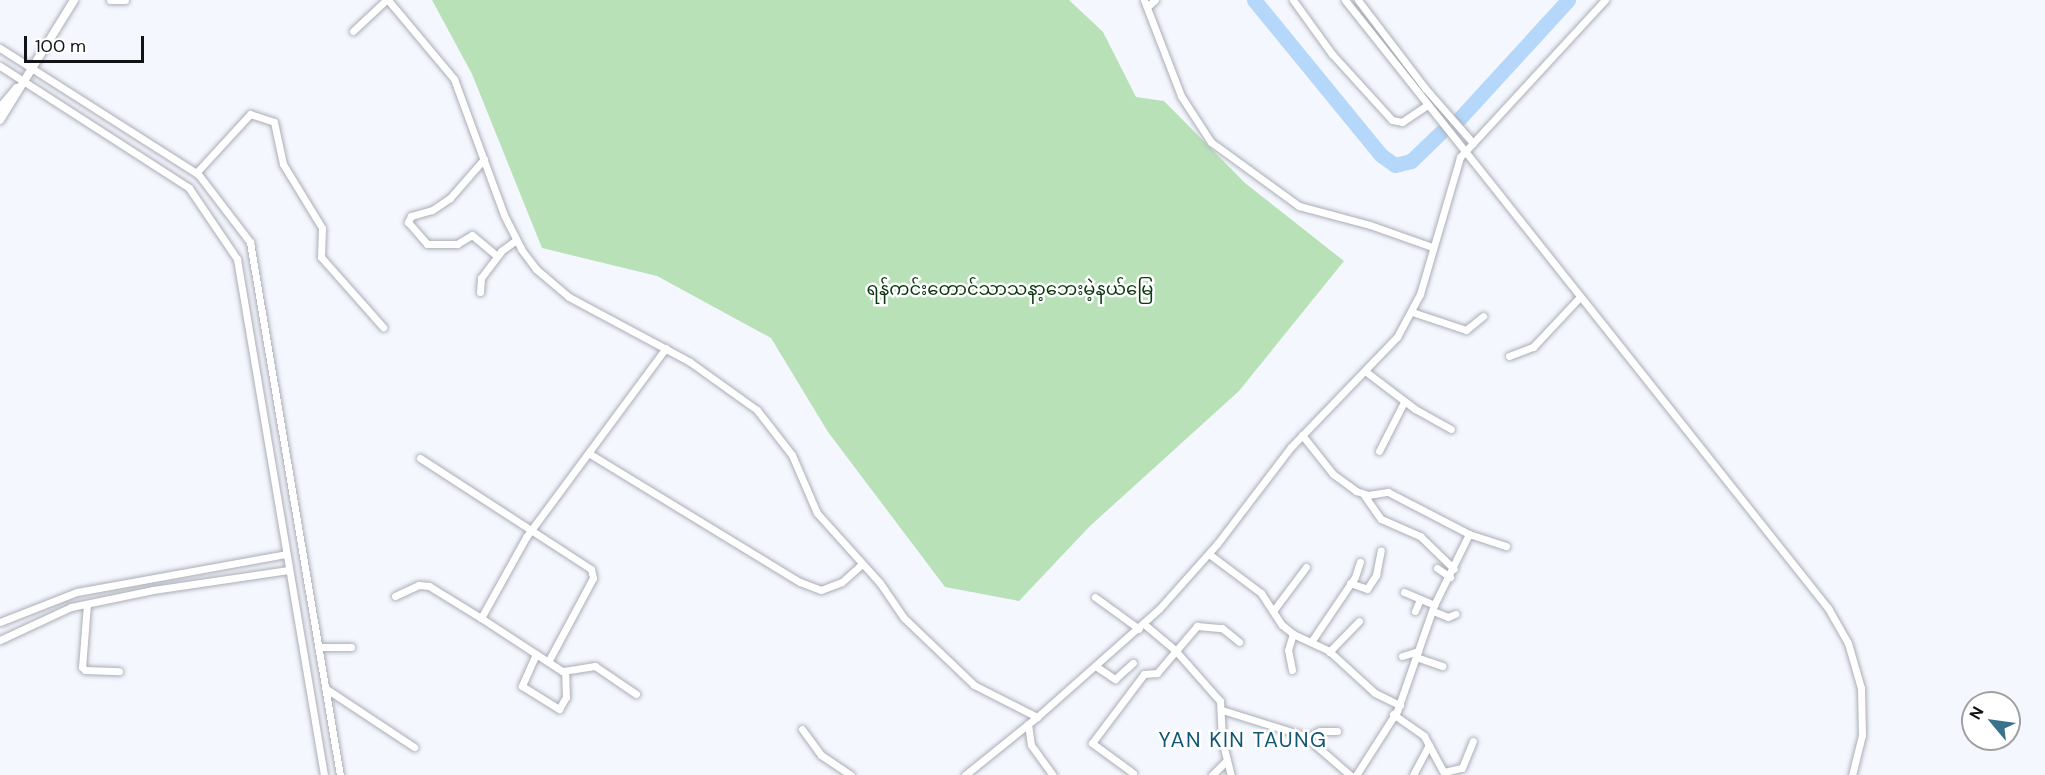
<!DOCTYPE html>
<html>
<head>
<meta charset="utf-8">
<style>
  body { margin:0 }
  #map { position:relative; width:2045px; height:775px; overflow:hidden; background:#f4f7fe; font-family:"DM Sans","Noto Sans Myanmar",sans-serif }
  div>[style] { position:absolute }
  .green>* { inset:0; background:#b9e1b8 }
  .river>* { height:15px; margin:-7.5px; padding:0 7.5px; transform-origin:7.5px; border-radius:7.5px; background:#b5d7fa }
  .roads { filter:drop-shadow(0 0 2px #aaaeb6) drop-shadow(0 0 2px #aaaeb6) }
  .minor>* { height:7px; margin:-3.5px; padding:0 3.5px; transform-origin:3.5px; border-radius:3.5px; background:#fff }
  .tertiary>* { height:8px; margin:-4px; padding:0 4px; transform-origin:4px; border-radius:4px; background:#fff }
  span { translate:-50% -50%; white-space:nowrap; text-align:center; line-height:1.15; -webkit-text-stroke:5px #fff; paint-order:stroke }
  .park-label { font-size:18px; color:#0a390f }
  .quarter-label { font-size:21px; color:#105773; letter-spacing:1.5px }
  .north { position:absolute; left:1961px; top:691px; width:60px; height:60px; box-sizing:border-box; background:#fff; border:2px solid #a0a1a2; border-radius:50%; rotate:299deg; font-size:16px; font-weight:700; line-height:24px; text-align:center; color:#121316 }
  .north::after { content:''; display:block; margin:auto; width:21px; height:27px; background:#39728c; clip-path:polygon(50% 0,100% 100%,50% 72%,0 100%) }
  .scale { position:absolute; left:24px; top:36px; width:120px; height:27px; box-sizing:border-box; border:3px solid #121316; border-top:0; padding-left:8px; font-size:18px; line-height:21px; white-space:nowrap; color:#121316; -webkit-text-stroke:4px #fff; paint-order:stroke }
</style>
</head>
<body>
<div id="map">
  <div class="green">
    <i style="clip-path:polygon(432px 0,1069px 0,1103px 32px,1136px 97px,1164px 101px,1245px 183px,1344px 261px,1239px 391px,1090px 526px,1019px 601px,945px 587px,828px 432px,771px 338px,657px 276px,542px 248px,472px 74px)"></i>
  </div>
  <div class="river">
    <i style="left:1254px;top:0;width:200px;rotate:50.7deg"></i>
    <i style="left:1381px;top:155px;width:17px;rotate:36deg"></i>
    <i style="left:1395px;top:165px;width:16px;rotate:-14deg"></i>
    <i style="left:1411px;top:161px;width:42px;rotate:-44deg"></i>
    <i style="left:1460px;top:118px;width:160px;rotate:-47.5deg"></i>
  </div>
  <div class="roads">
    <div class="minor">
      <i style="left:110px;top:0;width:15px"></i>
      <i style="left:388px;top:0;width:103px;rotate:50.1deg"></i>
      <i style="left:454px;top:79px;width:145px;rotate:69.8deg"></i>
      <i style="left:504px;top:215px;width:38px;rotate:63deg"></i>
      <i style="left:521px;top:249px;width:25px;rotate:53deg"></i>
      <i style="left:536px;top:269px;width:43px;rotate:40.3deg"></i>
      <i style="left:569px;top:297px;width:137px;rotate:28.2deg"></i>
      <i style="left:690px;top:362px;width:82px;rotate:35.6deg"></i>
      <i style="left:757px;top:410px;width:57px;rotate:52.1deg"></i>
      <i style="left:792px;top:455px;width:63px;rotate:66.7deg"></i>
      <i style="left:817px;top:513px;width:94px;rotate:48deg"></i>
      <i style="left:880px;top:583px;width:42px;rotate:55.6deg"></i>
      <i style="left:904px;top:618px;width:97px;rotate:43.7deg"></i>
      <i style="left:974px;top:685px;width:71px;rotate:26.9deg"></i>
      <i style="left:1037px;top:717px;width:163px;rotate:-41.5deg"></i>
      <i style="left:1159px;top:609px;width:87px;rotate:-48.3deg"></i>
      <i style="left:1217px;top:544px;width:122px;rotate:-52.7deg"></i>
      <i style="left:1291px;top:447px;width:153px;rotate:-46.1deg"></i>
      <i style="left:1397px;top:337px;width:49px;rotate:-61.9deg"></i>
      <i style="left:1420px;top:294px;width:143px;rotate:-73.7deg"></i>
      <i style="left:1460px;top:157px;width:214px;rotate:-47.3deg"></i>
      <i style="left:1144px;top:0;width:103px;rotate:68.9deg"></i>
      <i style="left:1181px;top:96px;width:55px;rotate:56.9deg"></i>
      <i style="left:1211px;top:142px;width:109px;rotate:36deg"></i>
      <i style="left:1299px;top:206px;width:73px;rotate:15deg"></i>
      <i style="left:1370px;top:225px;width:66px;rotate:19.5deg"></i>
      <i style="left:1293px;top:0;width:67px;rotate:54.2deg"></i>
      <i style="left:1332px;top:54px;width:89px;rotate:47.7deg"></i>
      <i style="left:1392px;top:120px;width:10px;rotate:11deg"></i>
      <i style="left:1402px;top:122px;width:30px;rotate:-34deg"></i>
      <i style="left:1345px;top:0;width:777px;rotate:51.54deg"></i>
      <i style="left:1828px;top:608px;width:40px;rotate:60.3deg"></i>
      <i style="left:1848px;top:643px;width:47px;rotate:73.9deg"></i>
      <i style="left:1861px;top:688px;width:47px;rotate:88.8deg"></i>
      <i style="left:1862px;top:735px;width:41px;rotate:104deg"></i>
      <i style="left:1358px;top:0;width:111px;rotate:52.7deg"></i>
      <i style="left:1425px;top:88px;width:73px;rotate:48.9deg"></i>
      <i style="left:1148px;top:6px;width:9px;rotate:-41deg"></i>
      <i style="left:353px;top:31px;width:45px;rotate:-43.2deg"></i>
      <i style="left:0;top:48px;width:235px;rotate:32.5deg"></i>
      <i style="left:198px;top:174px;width:86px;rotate:52.6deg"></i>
      <i style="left:250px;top:242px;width:541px;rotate:80.42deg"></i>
      <i style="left:0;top:66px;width:225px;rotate:32.8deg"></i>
      <i style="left:189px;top:188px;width:86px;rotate:55.9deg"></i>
      <i style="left:237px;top:259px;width:523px;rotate:80.43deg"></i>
      <i style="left:484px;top:159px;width:52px;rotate:131.1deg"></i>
      <i style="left:450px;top:198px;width:22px;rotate:146deg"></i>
      <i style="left:432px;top:210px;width:22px;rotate:164deg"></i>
      <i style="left:411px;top:216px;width:7px;rotate:117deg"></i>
      <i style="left:408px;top:222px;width:29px;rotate:49deg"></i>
      <i style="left:427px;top:244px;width:30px"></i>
      <i style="left:457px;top:244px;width:17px;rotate:-31deg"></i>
      <i style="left:472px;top:235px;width:33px;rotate:40deg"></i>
      <i style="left:196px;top:173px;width:80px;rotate:-47.5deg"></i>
      <i style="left:250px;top:114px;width:25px;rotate:18deg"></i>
      <i style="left:274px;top:122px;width:43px;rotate:77.9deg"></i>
      <i style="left:283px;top:164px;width:75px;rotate:58.6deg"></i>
      <i style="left:322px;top:228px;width:29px;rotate:92deg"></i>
      <i style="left:321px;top:257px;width:94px;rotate:48.5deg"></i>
      <i style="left:480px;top:292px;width:14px;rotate:-86deg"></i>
      <i style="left:481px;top:278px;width:34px;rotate:-53deg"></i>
      <i style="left:501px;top:251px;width:19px;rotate:-36deg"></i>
      <i style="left:1412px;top:312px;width:57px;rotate:18.4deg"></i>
      <i style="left:1466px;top:330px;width:22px;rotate:-39deg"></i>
      <i style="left:1509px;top:356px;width:26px;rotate:-21deg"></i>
      <i style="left:1533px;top:347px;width:69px;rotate:-46.8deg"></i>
      <i style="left:1365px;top:371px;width:63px;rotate:37.2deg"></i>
      <i style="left:1415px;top:409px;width:41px;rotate:29.1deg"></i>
      <i style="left:1302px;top:435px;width:50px;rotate:51.5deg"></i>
      <i style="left:1333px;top:474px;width:29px;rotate:36deg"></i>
      <i style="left:1356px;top:491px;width:13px;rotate:18deg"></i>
      <i style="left:1368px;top:495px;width:20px;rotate:-9deg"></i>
      <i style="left:1388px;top:492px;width:91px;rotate:27.4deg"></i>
      <i style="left:1469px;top:534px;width:79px;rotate:116.2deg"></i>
      <i style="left:1434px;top:605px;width:112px;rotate:109.2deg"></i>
      <i style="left:1397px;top:711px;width:76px;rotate:122.6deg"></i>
      <i style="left:1379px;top:451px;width:55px;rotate:-63deg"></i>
      <i style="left:590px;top:454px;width:246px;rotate:31.4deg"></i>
      <i style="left:800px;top:582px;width:22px;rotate:21deg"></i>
      <i style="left:821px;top:590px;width:22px;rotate:-21deg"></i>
      <i style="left:842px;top:582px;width:27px;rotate:-42deg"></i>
      <i style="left:420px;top:458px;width:204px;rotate:33deg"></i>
      <i style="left:591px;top:569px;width:9px;rotate:77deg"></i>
      <i style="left:593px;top:578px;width:95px;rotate:118.2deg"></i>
      <i style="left:1364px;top:495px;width:29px;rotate:55deg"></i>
      <i style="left:1381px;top:519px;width:43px;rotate:23.6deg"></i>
      <i style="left:1420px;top:536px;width:47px;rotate:44.1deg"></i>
      <i style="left:1469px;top:534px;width:39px;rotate:18deg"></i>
      <i style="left:1209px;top:554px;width:65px;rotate:36.9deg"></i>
      <i style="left:1261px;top:593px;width:38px;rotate:57deg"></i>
      <i style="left:1282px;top:625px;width:14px;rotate:39deg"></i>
      <i style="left:1293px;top:634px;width:40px;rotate:25deg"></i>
      <i style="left:1329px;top:651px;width:62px;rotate:42.4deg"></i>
      <i style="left:1375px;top:693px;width:28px;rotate:26deg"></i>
      <i style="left:1437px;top:568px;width:16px;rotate:35deg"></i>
      <i style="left:1350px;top:583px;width:18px;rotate:19deg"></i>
      <i style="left:1367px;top:589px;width:17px;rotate:-57deg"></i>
      <i style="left:1376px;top:575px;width:25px;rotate:-79deg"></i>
      <i style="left:1404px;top:592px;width:33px;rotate:23deg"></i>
      <i style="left:395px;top:596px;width:26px;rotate:-25deg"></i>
      <i style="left:419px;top:585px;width:10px;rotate:6deg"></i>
      <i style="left:429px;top:586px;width:61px;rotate:31.6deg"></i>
      <i style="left:1095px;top:597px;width:54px;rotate:36deg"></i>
      <i style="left:87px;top:604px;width:63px;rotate:94.5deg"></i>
      <i style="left:82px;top:667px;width:4px;rotate:45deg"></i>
      <i style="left:85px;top:670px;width:34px;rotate:2deg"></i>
      <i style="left:1273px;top:611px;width:55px;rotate:-53.1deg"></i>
      <i style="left:1415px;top:611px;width:13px;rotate:-67deg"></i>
      <i style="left:1433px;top:611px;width:16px;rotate:22deg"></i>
      <i style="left:1448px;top:617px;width:8px;rotate:-23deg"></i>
      <i style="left:0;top:622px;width:83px;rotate:-21.3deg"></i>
      <i style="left:77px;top:592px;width:212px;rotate:-10.3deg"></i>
      <i style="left:1144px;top:624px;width:40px;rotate:40deg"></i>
      <i style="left:1175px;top:650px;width:68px;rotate:48.6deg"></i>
      <i style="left:1220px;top:701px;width:39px;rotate:87deg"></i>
      <i style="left:1222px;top:740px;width:36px;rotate:76deg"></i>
      <i style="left:0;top:640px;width:78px;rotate:-24.9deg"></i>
      <i style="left:71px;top:607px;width:84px;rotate:-11.7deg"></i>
      <i style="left:153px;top:590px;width:137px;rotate:-8.4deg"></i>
      <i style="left:1311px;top:642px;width:78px;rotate:-55.9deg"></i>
      <i style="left:1355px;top:577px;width:16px;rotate:-72deg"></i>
      <i style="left:318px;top:647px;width:33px"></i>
      <i style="left:1329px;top:652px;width:43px;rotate:-45.9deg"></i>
      <i style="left:536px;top:654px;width:35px;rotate:114deg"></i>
      <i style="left:522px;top:686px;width:44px;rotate:31.9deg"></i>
      <i style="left:559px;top:709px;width:14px;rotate:-60deg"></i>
      <i style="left:566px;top:697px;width:25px;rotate:-92deg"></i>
      <i style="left:1402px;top:656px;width:17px;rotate:-17deg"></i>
      <i style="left:1416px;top:657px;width:28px;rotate:19deg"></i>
      <i style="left:1097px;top:667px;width:22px;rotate:34deg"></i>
      <i style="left:1115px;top:679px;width:24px;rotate:-42deg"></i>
      <i style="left:1292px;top:670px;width:20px;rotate:-101deg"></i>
      <i style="left:1288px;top:650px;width:17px;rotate:-73deg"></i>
      <i style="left:325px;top:688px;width:107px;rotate:33.5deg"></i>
      <i style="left:636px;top:694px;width:50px;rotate:-145.7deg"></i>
      <i style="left:595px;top:666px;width:33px;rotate:171deg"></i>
      <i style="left:562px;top:671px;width:97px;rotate:-146.8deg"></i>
      <i style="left:481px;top:618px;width:93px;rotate:-60.9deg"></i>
      <i style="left:526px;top:537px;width:235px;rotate:-53.5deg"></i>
      <i style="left:1222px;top:710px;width:87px;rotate:17.4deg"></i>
      <i style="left:1305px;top:736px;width:60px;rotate:40.9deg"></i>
      <i style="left:1393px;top:714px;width:38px;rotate:35deg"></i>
      <i style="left:1424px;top:736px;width:44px;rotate:61.7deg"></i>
      <i style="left:1028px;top:724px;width:21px;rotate:82deg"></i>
      <i style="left:1031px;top:745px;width:37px;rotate:54deg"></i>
      <i style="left:802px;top:729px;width:32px;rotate:54deg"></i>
      <i style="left:821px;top:755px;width:36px;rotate:34deg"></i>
      <i style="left:1308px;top:737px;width:13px;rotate:-27deg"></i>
      <i style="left:1320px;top:731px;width:17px"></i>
      <i style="left:1444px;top:772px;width:18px;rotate:-13deg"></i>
      <i style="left:1462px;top:768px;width:29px;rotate:-68deg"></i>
      <i style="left:1133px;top:773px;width:51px;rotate:-143.8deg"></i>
      <i style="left:1092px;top:743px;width:86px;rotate:-53deg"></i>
      <i style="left:1144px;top:674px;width:13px;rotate:-4deg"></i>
      <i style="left:1157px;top:673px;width:62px;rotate:-49.6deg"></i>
      <i style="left:1197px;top:626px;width:25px;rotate:5deg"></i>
      <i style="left:1222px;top:628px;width:22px;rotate:39deg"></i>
      <i style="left:965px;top:775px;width:92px;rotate:-38.9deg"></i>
      <i style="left:1212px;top:775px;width:21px;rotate:-45deg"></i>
      <i style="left:1413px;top:775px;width:34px;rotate:-62deg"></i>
    </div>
    <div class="tertiary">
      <i style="left:0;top:108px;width:26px;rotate:-50deg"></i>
      <i style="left:0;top:120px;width:141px;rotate:-58.3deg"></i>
    </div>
  </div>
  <div class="park-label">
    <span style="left:1010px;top:289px">ရန်ကင်းတောင်သာသနာ့ဘေးမဲ့နယ်မြေ</span>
  </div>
  <div class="quarter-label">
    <span style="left:1243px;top:740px">YAN KIN TAUNG</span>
  </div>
  <div class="north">N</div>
  <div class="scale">100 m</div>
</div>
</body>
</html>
